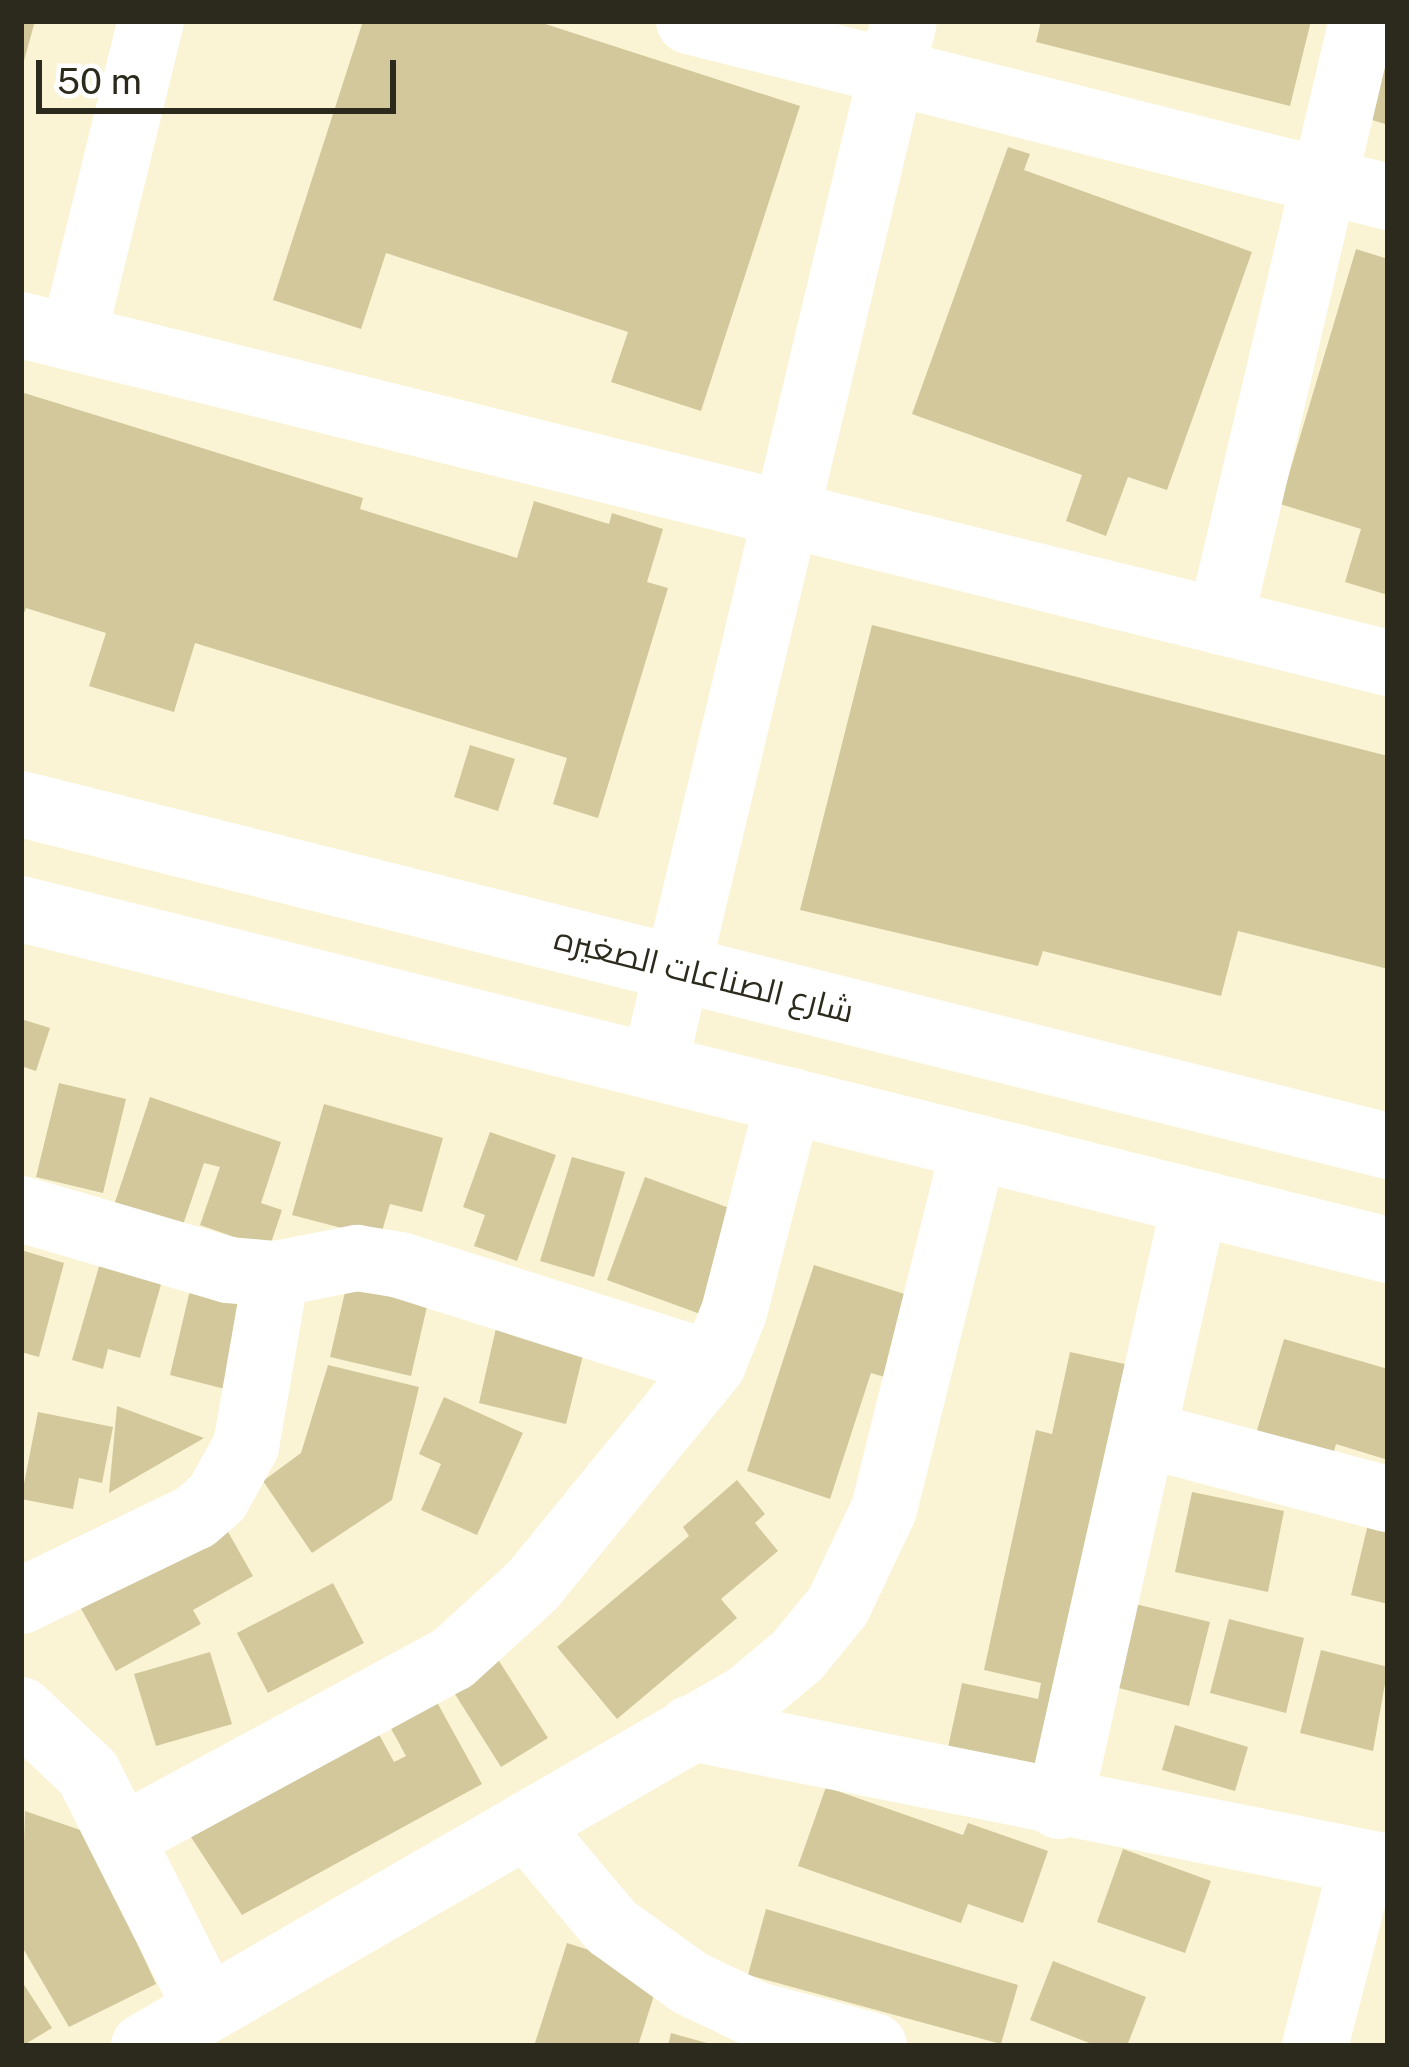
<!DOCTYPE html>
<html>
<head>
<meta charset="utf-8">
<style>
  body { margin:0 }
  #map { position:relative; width:1409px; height:2067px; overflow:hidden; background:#fbf4d4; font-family:"Public Sans",Cairo,sans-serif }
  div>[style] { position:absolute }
  .building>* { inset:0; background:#d2c89b }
  .minor>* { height:66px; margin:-33px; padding:0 33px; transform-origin:33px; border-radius:33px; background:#fff }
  span { translate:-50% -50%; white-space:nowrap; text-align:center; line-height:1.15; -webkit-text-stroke:12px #fff; paint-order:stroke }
  .street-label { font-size:33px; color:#2c2a1d }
  .frame { position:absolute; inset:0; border:24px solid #2c2a1d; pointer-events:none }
  .scale { position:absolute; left:36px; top:60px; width:360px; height:54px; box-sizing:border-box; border:6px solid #2c2a1d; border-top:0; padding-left:15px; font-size:36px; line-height:42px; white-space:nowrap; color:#2c2a1d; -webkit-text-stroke:9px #fff; paint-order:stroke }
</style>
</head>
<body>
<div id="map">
  <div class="building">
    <i style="clip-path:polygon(21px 21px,35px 21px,22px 68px,21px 68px)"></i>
    <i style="clip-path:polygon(363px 21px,536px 21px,800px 106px,701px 411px,611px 382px,628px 332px,386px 253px,361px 329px,273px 300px)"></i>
    <i style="clip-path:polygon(1041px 21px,1311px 21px,1290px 106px,1036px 42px)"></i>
    <i style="clip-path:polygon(1388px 46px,1388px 125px,1366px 118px)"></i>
    <i style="clip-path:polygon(1008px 147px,1030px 154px,1024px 170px,1252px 252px,1167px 490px,1128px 477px,1106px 536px,1066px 521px,1082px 475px,912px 414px)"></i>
    <i style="clip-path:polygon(1356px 249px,1388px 259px,1388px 595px,1345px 582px,1361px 529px,1280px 504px)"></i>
    <i style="clip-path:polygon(21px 392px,363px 498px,360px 509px,517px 558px,534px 501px,609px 524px,612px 513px,663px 529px,647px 582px,668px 588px,598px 818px,553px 804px,567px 758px,195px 643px,174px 712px,89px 686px,106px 633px,26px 608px,21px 621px)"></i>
    <i style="clip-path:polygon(872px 625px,1388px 756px,1388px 969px,1238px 931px,1221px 996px,1043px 951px,1038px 966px,800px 910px)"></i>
    <i style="clip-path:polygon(470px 745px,515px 759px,498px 811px,454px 797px)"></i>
    <i style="clip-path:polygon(21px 1019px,50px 1028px,36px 1071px,21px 1066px)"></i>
    <i style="clip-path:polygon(59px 1083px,126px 1099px,103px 1193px,36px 1177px)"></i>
    <i style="clip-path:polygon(150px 1097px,281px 1142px,261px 1203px,282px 1210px,269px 1249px,200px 1225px,220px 1167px,204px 1163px,182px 1228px,114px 1205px)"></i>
    <i style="clip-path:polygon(324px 1104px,443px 1138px,422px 1212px,390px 1204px,380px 1238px,292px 1215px)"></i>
    <i style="clip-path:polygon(490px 1132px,556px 1155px,517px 1261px,474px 1246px,485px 1215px,463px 1207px)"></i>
    <i style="clip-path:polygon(572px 1157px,625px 1172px,594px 1277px,540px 1261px)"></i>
    <i style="clip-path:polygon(645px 1177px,740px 1212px,703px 1315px,607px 1280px)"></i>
    <i style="clip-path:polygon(21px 1250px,64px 1263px,39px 1357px,21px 1352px)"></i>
    <i style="clip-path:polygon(100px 1263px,162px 1281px,140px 1358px,108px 1349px,103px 1369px,72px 1360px)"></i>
    <i style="clip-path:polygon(814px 1265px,914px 1297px,888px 1378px,871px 1373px,830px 1499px,747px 1471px)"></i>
    <i style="clip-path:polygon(351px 1266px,432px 1285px,411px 1376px,330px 1357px)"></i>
    <i style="clip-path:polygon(191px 1286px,248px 1299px,225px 1389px,170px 1375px)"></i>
    <i style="clip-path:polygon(499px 1315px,588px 1335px,566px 1424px,479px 1403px)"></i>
    <i style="clip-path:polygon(1284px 1339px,1388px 1369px,1388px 1460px,1336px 1444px,1332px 1459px,1255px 1437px)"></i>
    <i style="clip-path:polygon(1070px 1352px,1134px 1366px,1043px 1783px,945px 1761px,962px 1683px,1038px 1699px,1041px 1683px,984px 1670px,1036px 1430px,1052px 1434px)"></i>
    <i style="clip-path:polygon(328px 1365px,419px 1387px,392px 1500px,312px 1553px,263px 1481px,301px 1453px)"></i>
    <i style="clip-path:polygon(444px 1397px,523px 1433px,477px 1535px,421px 1510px,441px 1464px,419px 1454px)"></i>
    <i style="clip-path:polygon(117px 1406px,204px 1438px,109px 1493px)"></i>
    <i style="clip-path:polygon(38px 1412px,113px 1427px,102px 1483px,79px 1478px,73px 1509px,21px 1499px)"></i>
    <i style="clip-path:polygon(737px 1480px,765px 1514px,755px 1523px,778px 1551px,721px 1599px,737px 1618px,617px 1719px,557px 1647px,689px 1536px,683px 1527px)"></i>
    <i style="clip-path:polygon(1192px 1492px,1284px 1511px,1268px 1592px,1175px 1572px)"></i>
    <i style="clip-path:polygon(214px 1507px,253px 1576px,193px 1610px,201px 1624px,116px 1671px,70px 1589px)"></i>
    <i style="clip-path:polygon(1370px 1516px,1388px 1520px,1388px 1604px,1351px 1595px)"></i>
    <i style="clip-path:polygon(333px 1583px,364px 1643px,268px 1693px,237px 1633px)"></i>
    <i style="clip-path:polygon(1127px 1602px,1210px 1622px,1189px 1706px,1107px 1685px)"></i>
    <i style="clip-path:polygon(1229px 1619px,1304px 1638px,1286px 1713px,1210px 1693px)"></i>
    <i style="clip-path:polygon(487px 1642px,548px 1738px,501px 1767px,441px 1672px)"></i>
    <i style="clip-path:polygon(1321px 1650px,1388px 1667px,1373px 1751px,1300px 1733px)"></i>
    <i style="clip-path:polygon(210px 1652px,232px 1724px,156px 1746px,134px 1674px)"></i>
    <i style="clip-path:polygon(428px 1686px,482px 1784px,242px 1915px,187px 1831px,376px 1729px,394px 1762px,406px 1756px,382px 1712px)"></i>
    <i style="clip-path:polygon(1175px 1725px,1248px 1747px,1235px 1791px,1162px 1770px)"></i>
    <i style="clip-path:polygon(826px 1787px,963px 1835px,968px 1823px,1048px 1851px,1023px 1923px,968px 1904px,961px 1923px,798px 1866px)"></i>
    <i style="clip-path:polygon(25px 1811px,86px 1832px,156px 1984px,69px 2027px,21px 1945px)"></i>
    <i style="clip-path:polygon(1123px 1849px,1211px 1881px,1185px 1953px,1097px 1922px)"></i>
    <i style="clip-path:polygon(766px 1909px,1018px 1985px,1001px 2044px,748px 1975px)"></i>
    <i style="clip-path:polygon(567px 1943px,661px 1973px,638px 2046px,534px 2046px)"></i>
    <i style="clip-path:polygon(1053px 1961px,1146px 1997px,1127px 2046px,1097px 2046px,1030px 2020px)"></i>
    <i style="clip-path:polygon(21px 1980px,52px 2028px,22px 2046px,21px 2046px)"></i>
    <i style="clip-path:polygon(671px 2033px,714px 2045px,714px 2046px,668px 2046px)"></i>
  </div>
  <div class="minor">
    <i style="left:689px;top:21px;width:721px;rotate:14.13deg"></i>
    <i style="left:21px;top:325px;width:1408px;rotate:13.89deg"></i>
    <i style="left:73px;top:338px;width:326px;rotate:-76.2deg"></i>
    <i style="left:1220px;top:622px;width:618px;rotate:-76.71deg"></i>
    <i style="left:21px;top:804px;width:1409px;rotate:14.05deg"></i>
    <i style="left:21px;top:909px;width:1409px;rotate:14.01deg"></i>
    <i style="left:654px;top:1067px;width:1075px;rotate:-76.56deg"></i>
    <i style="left:21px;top:1209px;width:216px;rotate:16.4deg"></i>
    <i style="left:228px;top:1270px;width:48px;rotate:4.8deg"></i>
    <i style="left:276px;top:1274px;width:83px;rotate:-11.2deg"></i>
    <i style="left:357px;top:1258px;width:44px;rotate:9.2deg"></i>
    <i style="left:400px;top:1265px;width:328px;rotate:17.6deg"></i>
    <i style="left:1143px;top:1434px;width:253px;rotate:14.9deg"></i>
    <i style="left:21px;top:1601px;width:193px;rotate:-25.8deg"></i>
    <i style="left:195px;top:1517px;width:29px;rotate:-41deg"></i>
    <i style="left:217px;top:1498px;width:60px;rotate:-60.9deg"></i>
    <i style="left:246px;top:1446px;width:175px;rotate:-80.1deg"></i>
    <i style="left:21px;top:1710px;width:92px;rotate:43.2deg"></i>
    <i style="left:88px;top:1773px;width:264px;rotate:63.2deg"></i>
    <i style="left:691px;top:1728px;width:711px;rotate:11.28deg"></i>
    <i style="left:1059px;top:1806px;width:619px;rotate:-77.31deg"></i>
    <i style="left:526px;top:1825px;width:133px;rotate:49.9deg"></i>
    <i style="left:612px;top:1927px;width:96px;rotate:35.7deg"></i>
    <i style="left:690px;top:1983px;width:74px;rotate:25.5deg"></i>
    <i style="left:757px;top:2015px;width:121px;rotate:14.8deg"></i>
    <i style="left:124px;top:1836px;width:373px;rotate:-28.4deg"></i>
    <i style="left:452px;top:1659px;width:110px;rotate:-42.4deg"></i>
    <i style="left:533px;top:1585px;width:285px;rotate:-50.8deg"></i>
    <i style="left:713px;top:1364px;width:56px;rotate:-68deg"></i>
    <i style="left:734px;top:1312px;width:219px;rotate:-75.5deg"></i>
    <i style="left:144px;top:2046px;width:698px;rotate:-30.02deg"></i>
    <i style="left:748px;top:1697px;width:64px;rotate:-39.9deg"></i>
    <i style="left:797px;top:1656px;width:65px;rotate:-50.6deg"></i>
    <i style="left:838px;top:1606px;width:107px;rotate:-64.6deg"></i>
    <i style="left:884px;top:1509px;width:373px;rotate:-76deg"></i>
    <i style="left:1315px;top:2046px;width:188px;rotate:-75.5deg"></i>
  </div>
  <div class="street-label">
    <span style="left:704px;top:975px;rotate:14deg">شارع الصناعات الصغيره</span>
  </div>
  <div class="frame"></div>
  <div class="scale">50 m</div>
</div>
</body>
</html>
